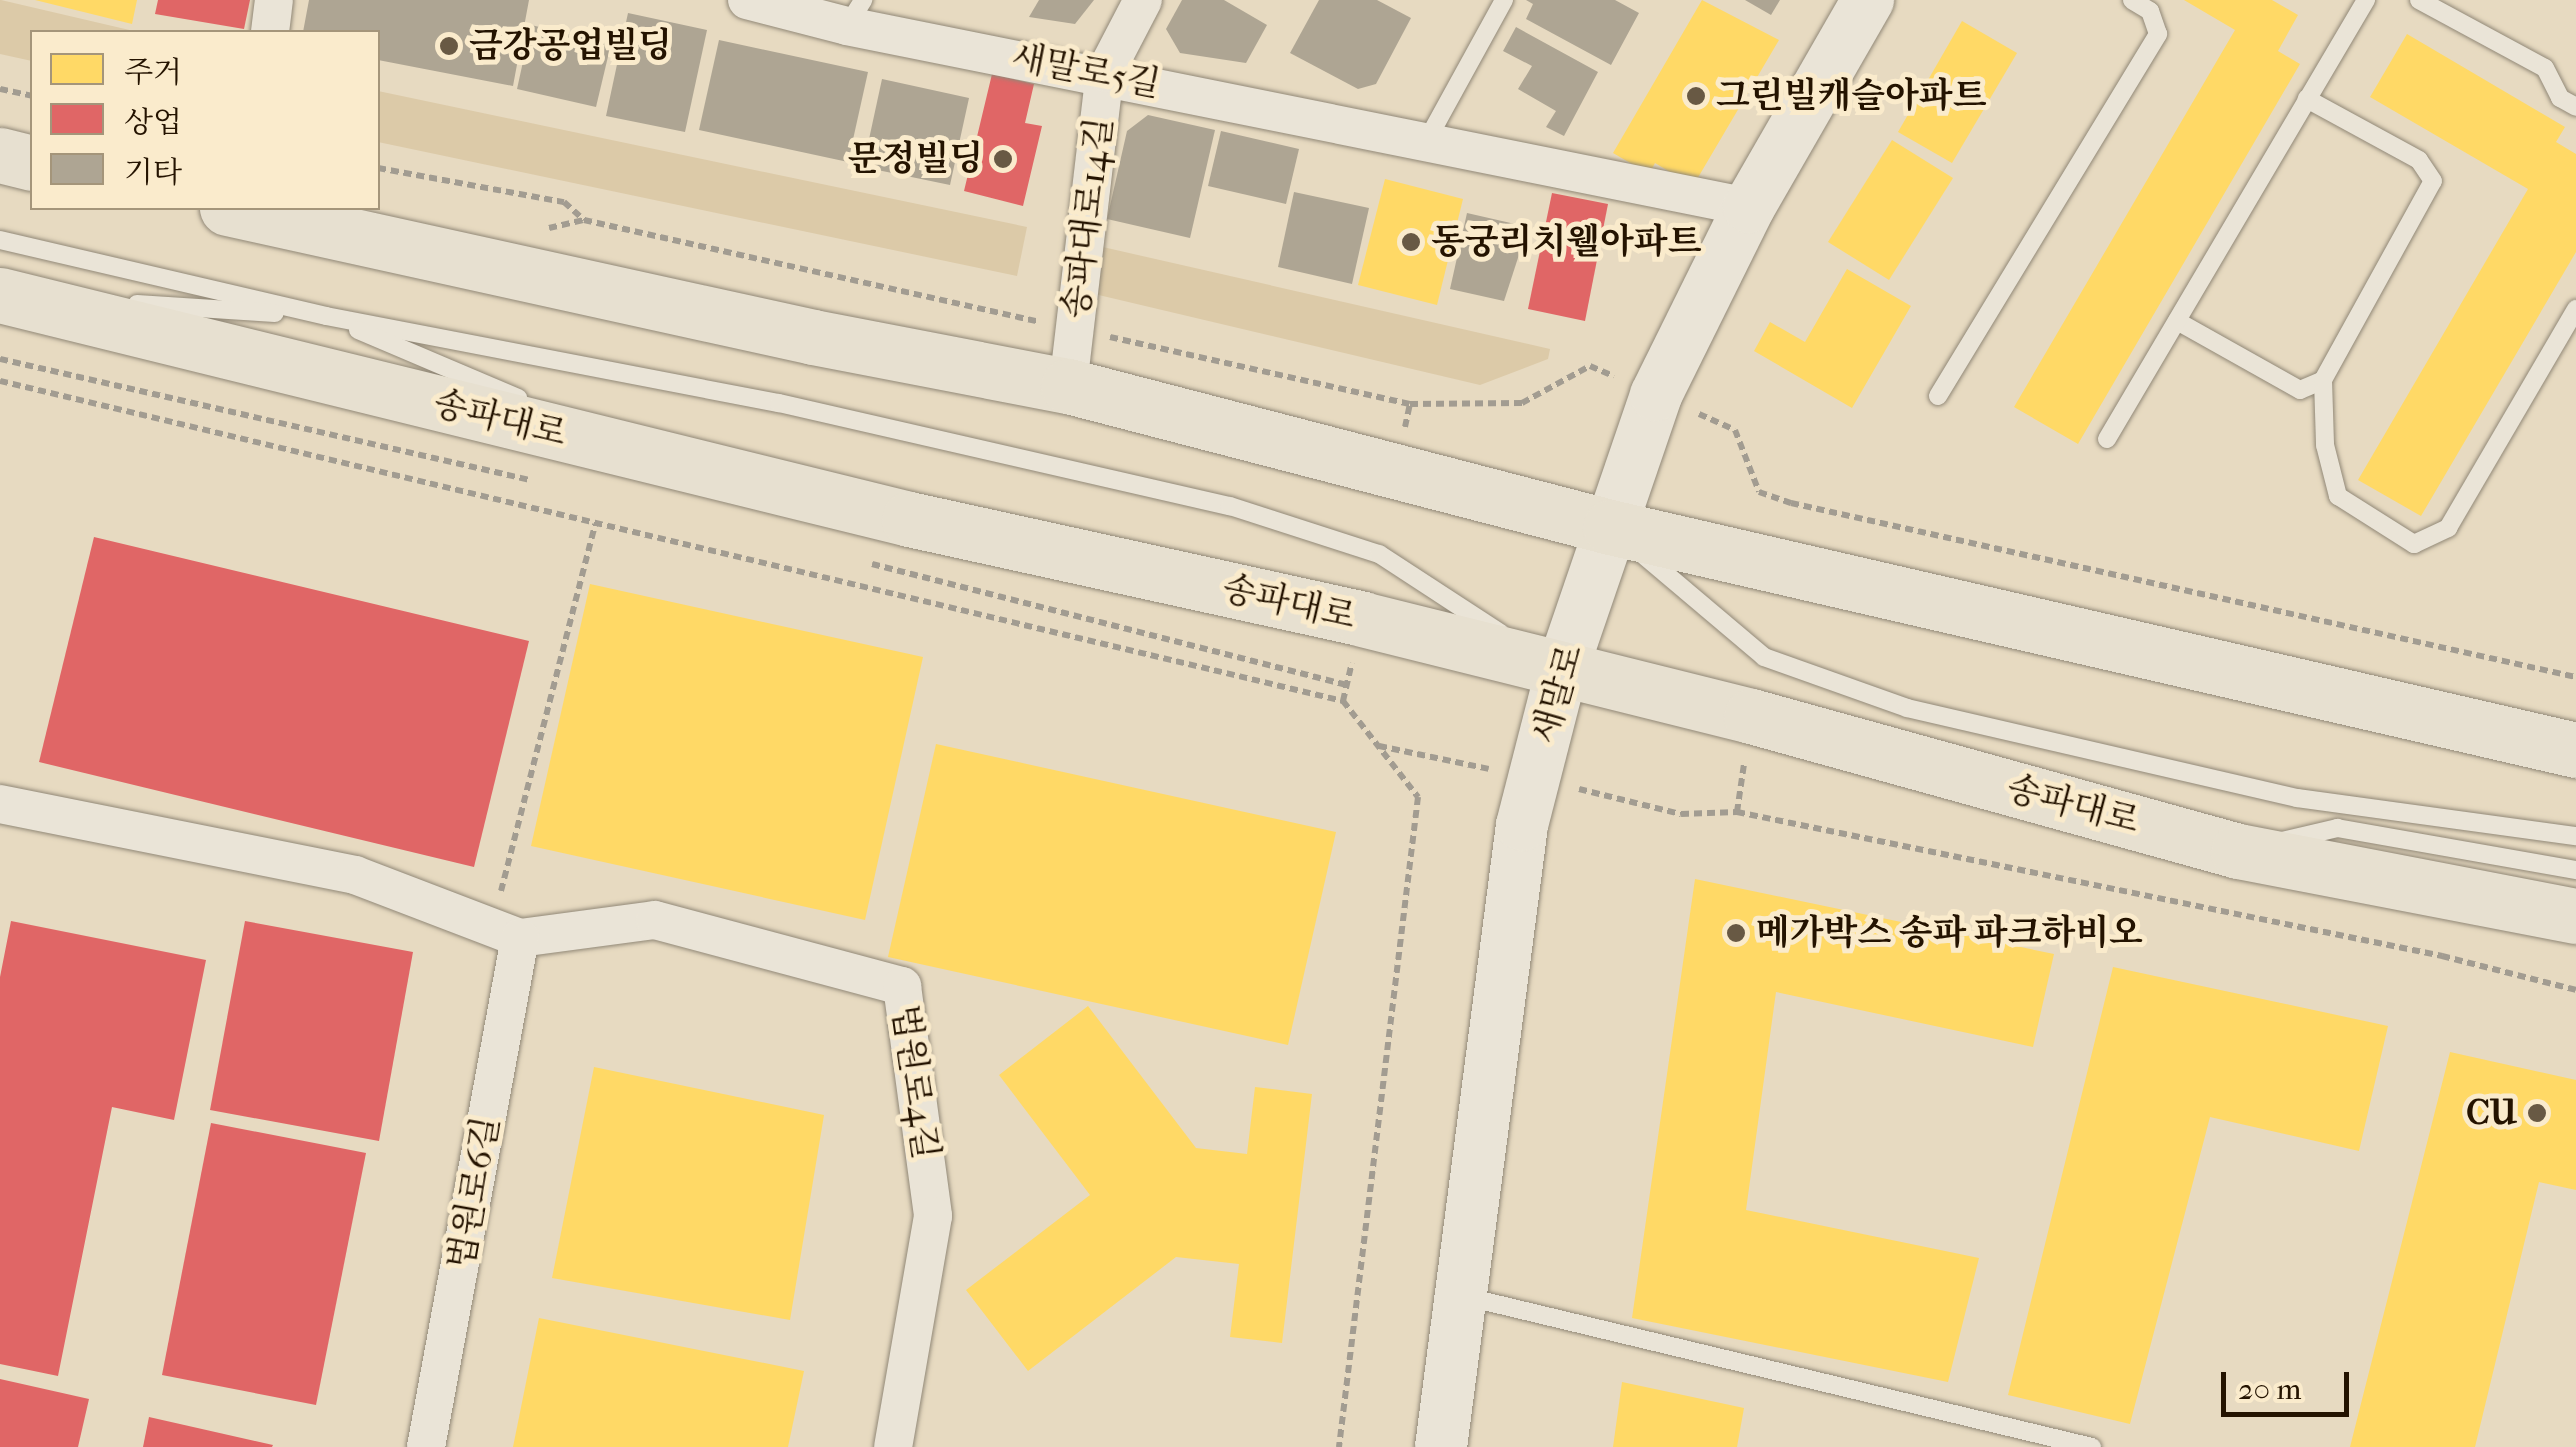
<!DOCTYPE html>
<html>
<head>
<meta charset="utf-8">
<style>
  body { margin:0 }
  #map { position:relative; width:2576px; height:1447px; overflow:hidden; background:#e7dac1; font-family:"IM FELL French Canon","Noto Serif KR",serif }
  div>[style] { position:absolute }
  .green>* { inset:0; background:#dccaa8 }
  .homes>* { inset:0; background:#ffd966 }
  .shops>* { inset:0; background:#e06666 }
  .building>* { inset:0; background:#aea593 }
  .path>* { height:6px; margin-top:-3px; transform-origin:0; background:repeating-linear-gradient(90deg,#a29c91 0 8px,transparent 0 13px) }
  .roads { filter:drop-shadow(0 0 2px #918877) drop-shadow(0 0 2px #918877) }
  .lane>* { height:18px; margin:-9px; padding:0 9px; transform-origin:9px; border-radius:9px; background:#eae4d7 }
  .street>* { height:38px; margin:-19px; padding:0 19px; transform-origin:19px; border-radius:19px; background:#eae4d7 }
  .secondary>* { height:52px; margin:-26px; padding:0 26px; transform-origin:26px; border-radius:26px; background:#eae4d7 }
  .primary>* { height:55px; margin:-27.5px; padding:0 27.5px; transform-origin:27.5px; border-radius:27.5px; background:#e7e0d0 }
  .dots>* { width:28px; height:28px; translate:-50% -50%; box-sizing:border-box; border:5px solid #faebcc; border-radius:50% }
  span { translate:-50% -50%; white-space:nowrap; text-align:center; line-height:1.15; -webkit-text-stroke:10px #faebcc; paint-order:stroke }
  .poi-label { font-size:35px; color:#241300; font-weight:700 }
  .left { translate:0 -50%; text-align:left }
  .right { translate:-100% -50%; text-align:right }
  .street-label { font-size:35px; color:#241300 }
  .legend { position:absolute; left:30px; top:30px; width:350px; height:180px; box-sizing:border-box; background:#faebcc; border:2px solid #a4957a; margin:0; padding:12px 18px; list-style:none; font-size:30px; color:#241300 }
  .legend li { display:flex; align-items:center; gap:20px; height:50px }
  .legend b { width:50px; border:2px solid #a4957a }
  .scale { position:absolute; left:2221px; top:1372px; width:128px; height:45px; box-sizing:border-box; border:5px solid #241300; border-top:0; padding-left:12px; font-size:30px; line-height:35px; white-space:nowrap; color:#241300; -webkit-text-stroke:8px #faebcc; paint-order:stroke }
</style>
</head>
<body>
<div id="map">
  <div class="green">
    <i style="clip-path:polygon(0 0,1px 0,138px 32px,32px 32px,32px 61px,0 54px)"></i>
    <i style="clip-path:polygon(378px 91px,1027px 227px,1017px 276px,378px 142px)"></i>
    <i style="clip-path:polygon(1094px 245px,1550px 349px,1548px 359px,1480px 385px,1086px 292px)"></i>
  </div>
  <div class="homes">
    <i style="clip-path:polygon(35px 0,137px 0,132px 24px)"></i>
    <i style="clip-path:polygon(1702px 0,1779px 40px,1693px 186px,1655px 163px,1649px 174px,1613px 153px)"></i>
    <i style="clip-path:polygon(2184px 0,2272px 0,2298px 15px,2278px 51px,2300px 64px,2078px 444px,2014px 407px,2235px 30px)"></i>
    <i style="clip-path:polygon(1962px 21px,2017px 53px,1952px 163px,1898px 132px)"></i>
    <i style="clip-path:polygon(2407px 34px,2565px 127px,2556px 142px,2576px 154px,2576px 252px,2421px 516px,2358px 480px,2528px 189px,2370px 97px)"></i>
    <i style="clip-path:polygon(1892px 140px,1953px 178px,1889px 280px,1828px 242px)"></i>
    <i style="clip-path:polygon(1385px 179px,1463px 199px,1437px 305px,1358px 285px)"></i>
    <i style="clip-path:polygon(1847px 269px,1911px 306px,1852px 408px,1754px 351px,1770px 322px,1805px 342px)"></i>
    <i style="clip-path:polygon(590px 584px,923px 657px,865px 920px,531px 846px)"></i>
    <i style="clip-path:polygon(936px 744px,1336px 832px,1288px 1045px,888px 957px)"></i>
    <i style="clip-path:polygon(1695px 879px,2054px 954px,2033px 1047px,1776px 992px,1746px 1210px,1979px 1258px,1948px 1382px,1632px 1318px)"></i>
    <i style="clip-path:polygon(2113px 967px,2388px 1026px,2359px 1151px,2210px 1117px,2130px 1424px,2008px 1395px)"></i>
    <i style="clip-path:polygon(1088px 1006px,1196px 1148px,1247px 1154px,1255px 1087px,1312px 1094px,1282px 1343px,1230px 1337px,1239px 1264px,1176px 1257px,1028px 1371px,966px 1290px,1090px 1195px,999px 1075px)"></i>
    <i style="clip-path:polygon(2450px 1052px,2576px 1080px,2576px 1190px,2539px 1182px,2475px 1447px,2350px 1447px)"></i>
    <i style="clip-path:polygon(594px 1067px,824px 1115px,790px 1320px,552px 1278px)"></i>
    <i style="clip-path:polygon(539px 1318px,804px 1371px,788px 1447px,513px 1447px)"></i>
    <i style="clip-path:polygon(1622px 1382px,1744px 1408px,1737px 1447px,1613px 1447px)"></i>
  </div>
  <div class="shops">
    <i style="clip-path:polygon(158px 0,250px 0,244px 29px,155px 14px)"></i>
    <i style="clip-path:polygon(992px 74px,1034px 84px,1025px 123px,1042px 126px,1023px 206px,964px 191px)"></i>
    <i style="clip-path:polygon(1552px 193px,1608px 204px,1585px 321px,1528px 309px)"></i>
    <i style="clip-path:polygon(94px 537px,529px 641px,474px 867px,39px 762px)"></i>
    <i style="clip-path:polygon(11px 921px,206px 960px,174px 1120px,112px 1107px,58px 1376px,0 1364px,0 977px)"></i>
    <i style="clip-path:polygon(245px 921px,413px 952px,379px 1141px,210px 1110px)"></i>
    <i style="clip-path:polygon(211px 1123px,366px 1153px,316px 1405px,162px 1375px)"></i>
    <i style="clip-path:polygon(0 1379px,89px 1399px,78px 1447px,0 1447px)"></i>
    <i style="clip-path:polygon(149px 1417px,273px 1445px,272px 1447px,143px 1447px)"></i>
  </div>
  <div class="building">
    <i style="clip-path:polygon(309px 0,529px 0,513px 86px,378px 60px,378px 32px,303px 32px)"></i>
    <i style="clip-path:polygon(1039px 0,1094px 0,1075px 24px,1029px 17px)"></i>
    <i style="clip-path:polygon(1182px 0,1224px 0,1267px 25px,1246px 63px,1180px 53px,1166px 29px)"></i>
    <i style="clip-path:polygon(1319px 0,1377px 0,1411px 18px,1376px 84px,1358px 89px,1290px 53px)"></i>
    <i style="clip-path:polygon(1526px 0,1615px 0,1639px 13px,1611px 65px,1526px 19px,1533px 4px)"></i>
    <i style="clip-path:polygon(1745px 0,1780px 0,1771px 15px)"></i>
    <i style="clip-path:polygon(628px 13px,707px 30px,685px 132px,606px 116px)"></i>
    <i style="clip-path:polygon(531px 25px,611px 44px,596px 107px,517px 89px)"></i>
    <i style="clip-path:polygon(1516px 27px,1598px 72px,1564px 136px,1546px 127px,1556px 111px,1518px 89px,1532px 66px,1503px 51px)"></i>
    <i style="clip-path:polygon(719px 40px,868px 72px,848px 162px,699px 130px)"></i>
    <i style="clip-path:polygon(882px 79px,969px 98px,950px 185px,863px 167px)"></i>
    <i style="clip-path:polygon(1148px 115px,1215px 130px,1190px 238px,1107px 219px,1127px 131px)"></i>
    <i style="clip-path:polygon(1221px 131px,1299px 149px,1286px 204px,1208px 186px)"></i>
    <i style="clip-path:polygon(1294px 192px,1369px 208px,1352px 284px,1278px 267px)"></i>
    <i style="clip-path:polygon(1467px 213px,1528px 227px,1504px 301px,1450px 289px)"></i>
  </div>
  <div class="path">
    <i style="left:0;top:89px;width:33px;rotate:12deg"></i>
    <i style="left:378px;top:168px;width:189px;rotate:10.4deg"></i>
    <i style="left:564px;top:202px;width:27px;rotate:42deg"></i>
    <i style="left:549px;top:228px;width:36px;rotate:-13deg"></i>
    <i style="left:584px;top:220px;width:467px;rotate:12.6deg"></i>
    <i style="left:1110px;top:337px;width:307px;rotate:12.6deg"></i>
    <i style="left:1410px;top:404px;width:112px;rotate:-0.5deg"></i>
    <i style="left:1522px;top:403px;width:77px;rotate:-28.6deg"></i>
    <i style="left:1590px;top:366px;width:26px;rotate:23deg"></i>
    <i style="left:0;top:359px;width:544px;rotate:12.86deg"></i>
    <i style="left:0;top:381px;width:1381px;rotate:13.4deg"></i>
    <i style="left:1343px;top:701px;width:122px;rotate:52deg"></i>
    <i style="left:1418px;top:797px;width:655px;rotate:96.93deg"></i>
    <i style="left:1699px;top:414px;width:39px;rotate:24deg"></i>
    <i style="left:1735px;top:430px;width:66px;rotate:68.8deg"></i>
    <i style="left:1759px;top:492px;width:34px;rotate:19deg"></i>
    <i style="left:1791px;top:503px;width:804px;rotate:12.5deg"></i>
    <i style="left:1405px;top:427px;width:24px;rotate:-78deg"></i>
    <i style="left:872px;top:564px;width:490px;rotate:14.3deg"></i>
    <i style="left:1343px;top:701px;width:39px;rotate:-77deg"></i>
    <i style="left:1379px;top:746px;width:112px;rotate:11.8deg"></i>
    <i style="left:1579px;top:789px;width:105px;rotate:13.8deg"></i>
    <i style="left:1681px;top:814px;width:56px;rotate:-2deg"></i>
    <i style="left:1737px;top:812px;width:720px;rotate:11.54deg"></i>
    <i style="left:2442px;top:956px;width:138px;rotate:14.2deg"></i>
    <i style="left:1737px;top:812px;width:49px;rotate:-81.7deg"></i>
    <i style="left:501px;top:891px;width:379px;rotate:-75.6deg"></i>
  </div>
  <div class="roads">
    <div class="lane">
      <i style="left:2419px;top:0;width:143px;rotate:28.4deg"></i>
      <i style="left:2545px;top:68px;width:34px;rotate:63deg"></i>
      <i style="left:2560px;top:98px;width:18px;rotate:29deg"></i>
      <i style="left:847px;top:26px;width:31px;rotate:-58deg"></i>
      <i style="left:1426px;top:142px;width:162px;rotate:-61.2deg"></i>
      <i style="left:0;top:240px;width:335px;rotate:13.1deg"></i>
      <i style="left:326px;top:316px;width:461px;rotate:10.9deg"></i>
      <i style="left:779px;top:403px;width:463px;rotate:12.9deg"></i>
      <i style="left:1230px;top:506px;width:157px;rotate:17.9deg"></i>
      <i style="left:1379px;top:554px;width:145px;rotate:33.1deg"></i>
      <i style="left:137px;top:304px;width:138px;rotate:3.7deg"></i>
      <i style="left:2177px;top:321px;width:141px;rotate:29.3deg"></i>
      <i style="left:2300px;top:390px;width:25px;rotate:-23deg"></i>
      <i style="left:2323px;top:380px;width:227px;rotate:-61.1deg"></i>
      <i style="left:2433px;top:181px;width:25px;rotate:-124deg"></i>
      <i style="left:2419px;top:160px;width:128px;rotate:-151.4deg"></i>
      <i style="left:358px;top:330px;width:174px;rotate:23deg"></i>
      <i style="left:2323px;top:380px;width:65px;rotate:88.2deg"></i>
      <i style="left:2325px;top:445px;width:53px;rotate:75.7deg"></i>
      <i style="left:2338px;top:496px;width:90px;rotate:32.3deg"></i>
      <i style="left:2414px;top:544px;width:38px;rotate:-25deg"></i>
      <i style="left:2448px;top:528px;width:254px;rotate:-59.7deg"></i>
      <i style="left:1938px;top:396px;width:424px;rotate:-58.7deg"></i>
      <i style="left:2158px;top:34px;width:24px;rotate:-109deg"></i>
      <i style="left:2150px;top:11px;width:21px;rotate:-149deg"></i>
      <i style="left:2107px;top:439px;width:510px;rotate:-59.46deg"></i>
      <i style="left:1641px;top:553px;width:161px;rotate:40.2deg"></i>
      <i style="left:1764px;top:657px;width:152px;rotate:19.6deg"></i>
      <i style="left:1907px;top:708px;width:400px;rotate:13deg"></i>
      <i style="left:2297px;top:798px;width:282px;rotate:7.8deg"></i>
      <i style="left:2282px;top:841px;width:57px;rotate:-13.3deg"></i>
      <i style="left:2337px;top:828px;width:243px;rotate:10deg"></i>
      <i style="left:1463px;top:1296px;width:647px;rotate:13.5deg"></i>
    </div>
    <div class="street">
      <i style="left:747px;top:0;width:103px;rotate:14.6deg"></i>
      <i style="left:847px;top:26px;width:920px;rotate:11.35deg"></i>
      <i style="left:270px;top:32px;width:32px;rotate:-83deg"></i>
      <i style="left:1068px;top:386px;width:315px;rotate:-83.3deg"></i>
      <i style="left:1105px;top:73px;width:82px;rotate:-62.5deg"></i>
      <i style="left:0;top:804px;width:362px;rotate:11.3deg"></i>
      <i style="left:355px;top:875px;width:177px;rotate:20.9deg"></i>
      <i style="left:520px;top:938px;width:136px;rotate:-7.6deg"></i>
      <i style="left:655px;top:920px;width:256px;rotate:15deg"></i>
      <i style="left:902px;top:986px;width:232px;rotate:82.3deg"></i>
      <i style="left:933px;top:1216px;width:234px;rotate:99.8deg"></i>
      <i style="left:426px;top:1447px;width:518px;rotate:-79.54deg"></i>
    </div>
    <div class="secondary">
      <i style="left:1441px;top:1447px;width:627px;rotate:-82.58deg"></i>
      <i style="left:1522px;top:825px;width:157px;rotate:-75.6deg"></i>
      <i style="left:1561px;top:673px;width:294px;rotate:-71.1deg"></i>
      <i style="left:1656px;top:395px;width:210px;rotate:-63.7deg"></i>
      <i style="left:1749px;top:207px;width:239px;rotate:-60.1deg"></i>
    </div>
    <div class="primary">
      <i style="left:0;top:155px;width:33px;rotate:14deg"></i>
      <i style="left:227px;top:208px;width:600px;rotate:12.41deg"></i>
      <i style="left:813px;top:337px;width:260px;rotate:10.9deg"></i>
      <i style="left:1068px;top:386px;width:560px;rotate:14.58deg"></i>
      <i style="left:1610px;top:527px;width:991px;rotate:13deg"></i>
      <i style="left:0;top:295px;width:936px;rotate:13.84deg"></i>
      <i style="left:909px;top:519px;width:464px;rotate:12.4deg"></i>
      <i style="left:1362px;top:619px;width:401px;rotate:14deg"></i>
      <i style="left:1751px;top:716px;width:505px;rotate:15.49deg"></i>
      <i style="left:2238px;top:851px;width:344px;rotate:10.9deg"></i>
    </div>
  </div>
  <div class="dots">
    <i style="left:449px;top:46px;background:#685944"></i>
    <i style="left:1696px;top:96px;background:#685944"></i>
    <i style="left:1003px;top:159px;background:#685944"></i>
    <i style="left:1411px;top:242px;background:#685944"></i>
    <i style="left:1736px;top:933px;background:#685944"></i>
    <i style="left:2537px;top:1113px;background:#685944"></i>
  </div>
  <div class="poi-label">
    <span class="left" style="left:469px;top:46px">금강공업빌딩</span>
    <span class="left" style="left:1716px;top:96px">그린빌캐슬아파트</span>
    <span class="right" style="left:983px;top:159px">문정빌딩</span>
    <span class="left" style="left:1431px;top:242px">동궁리치웰아파트</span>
    <span class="left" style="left:1756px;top:933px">메가박스 송파 파크하비오</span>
    <span class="right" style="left:2517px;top:1113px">CU</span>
  </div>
  <div class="street-label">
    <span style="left:1086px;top:71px;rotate:11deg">새말로5길</span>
    <span style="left:1088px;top:218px;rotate:-83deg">송파대로14길</span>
    <span style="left:500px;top:419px;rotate:14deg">송파대로</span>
    <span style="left:1289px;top:603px;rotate:13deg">송파대로</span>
    <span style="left:1558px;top:694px;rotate:-74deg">새말로</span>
    <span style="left:2073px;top:805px;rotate:15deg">송파대로</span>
    <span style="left:915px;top:1082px;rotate:82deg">법원로4길</span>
    <span style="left:474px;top:1193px;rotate:-80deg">법원로6길</span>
  </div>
  <ul class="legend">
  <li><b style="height:28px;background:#ffd966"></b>주거</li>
  <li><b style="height:28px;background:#e06666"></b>상업</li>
  <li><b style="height:28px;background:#aea593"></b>기타</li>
  </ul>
  <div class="scale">20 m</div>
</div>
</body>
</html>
